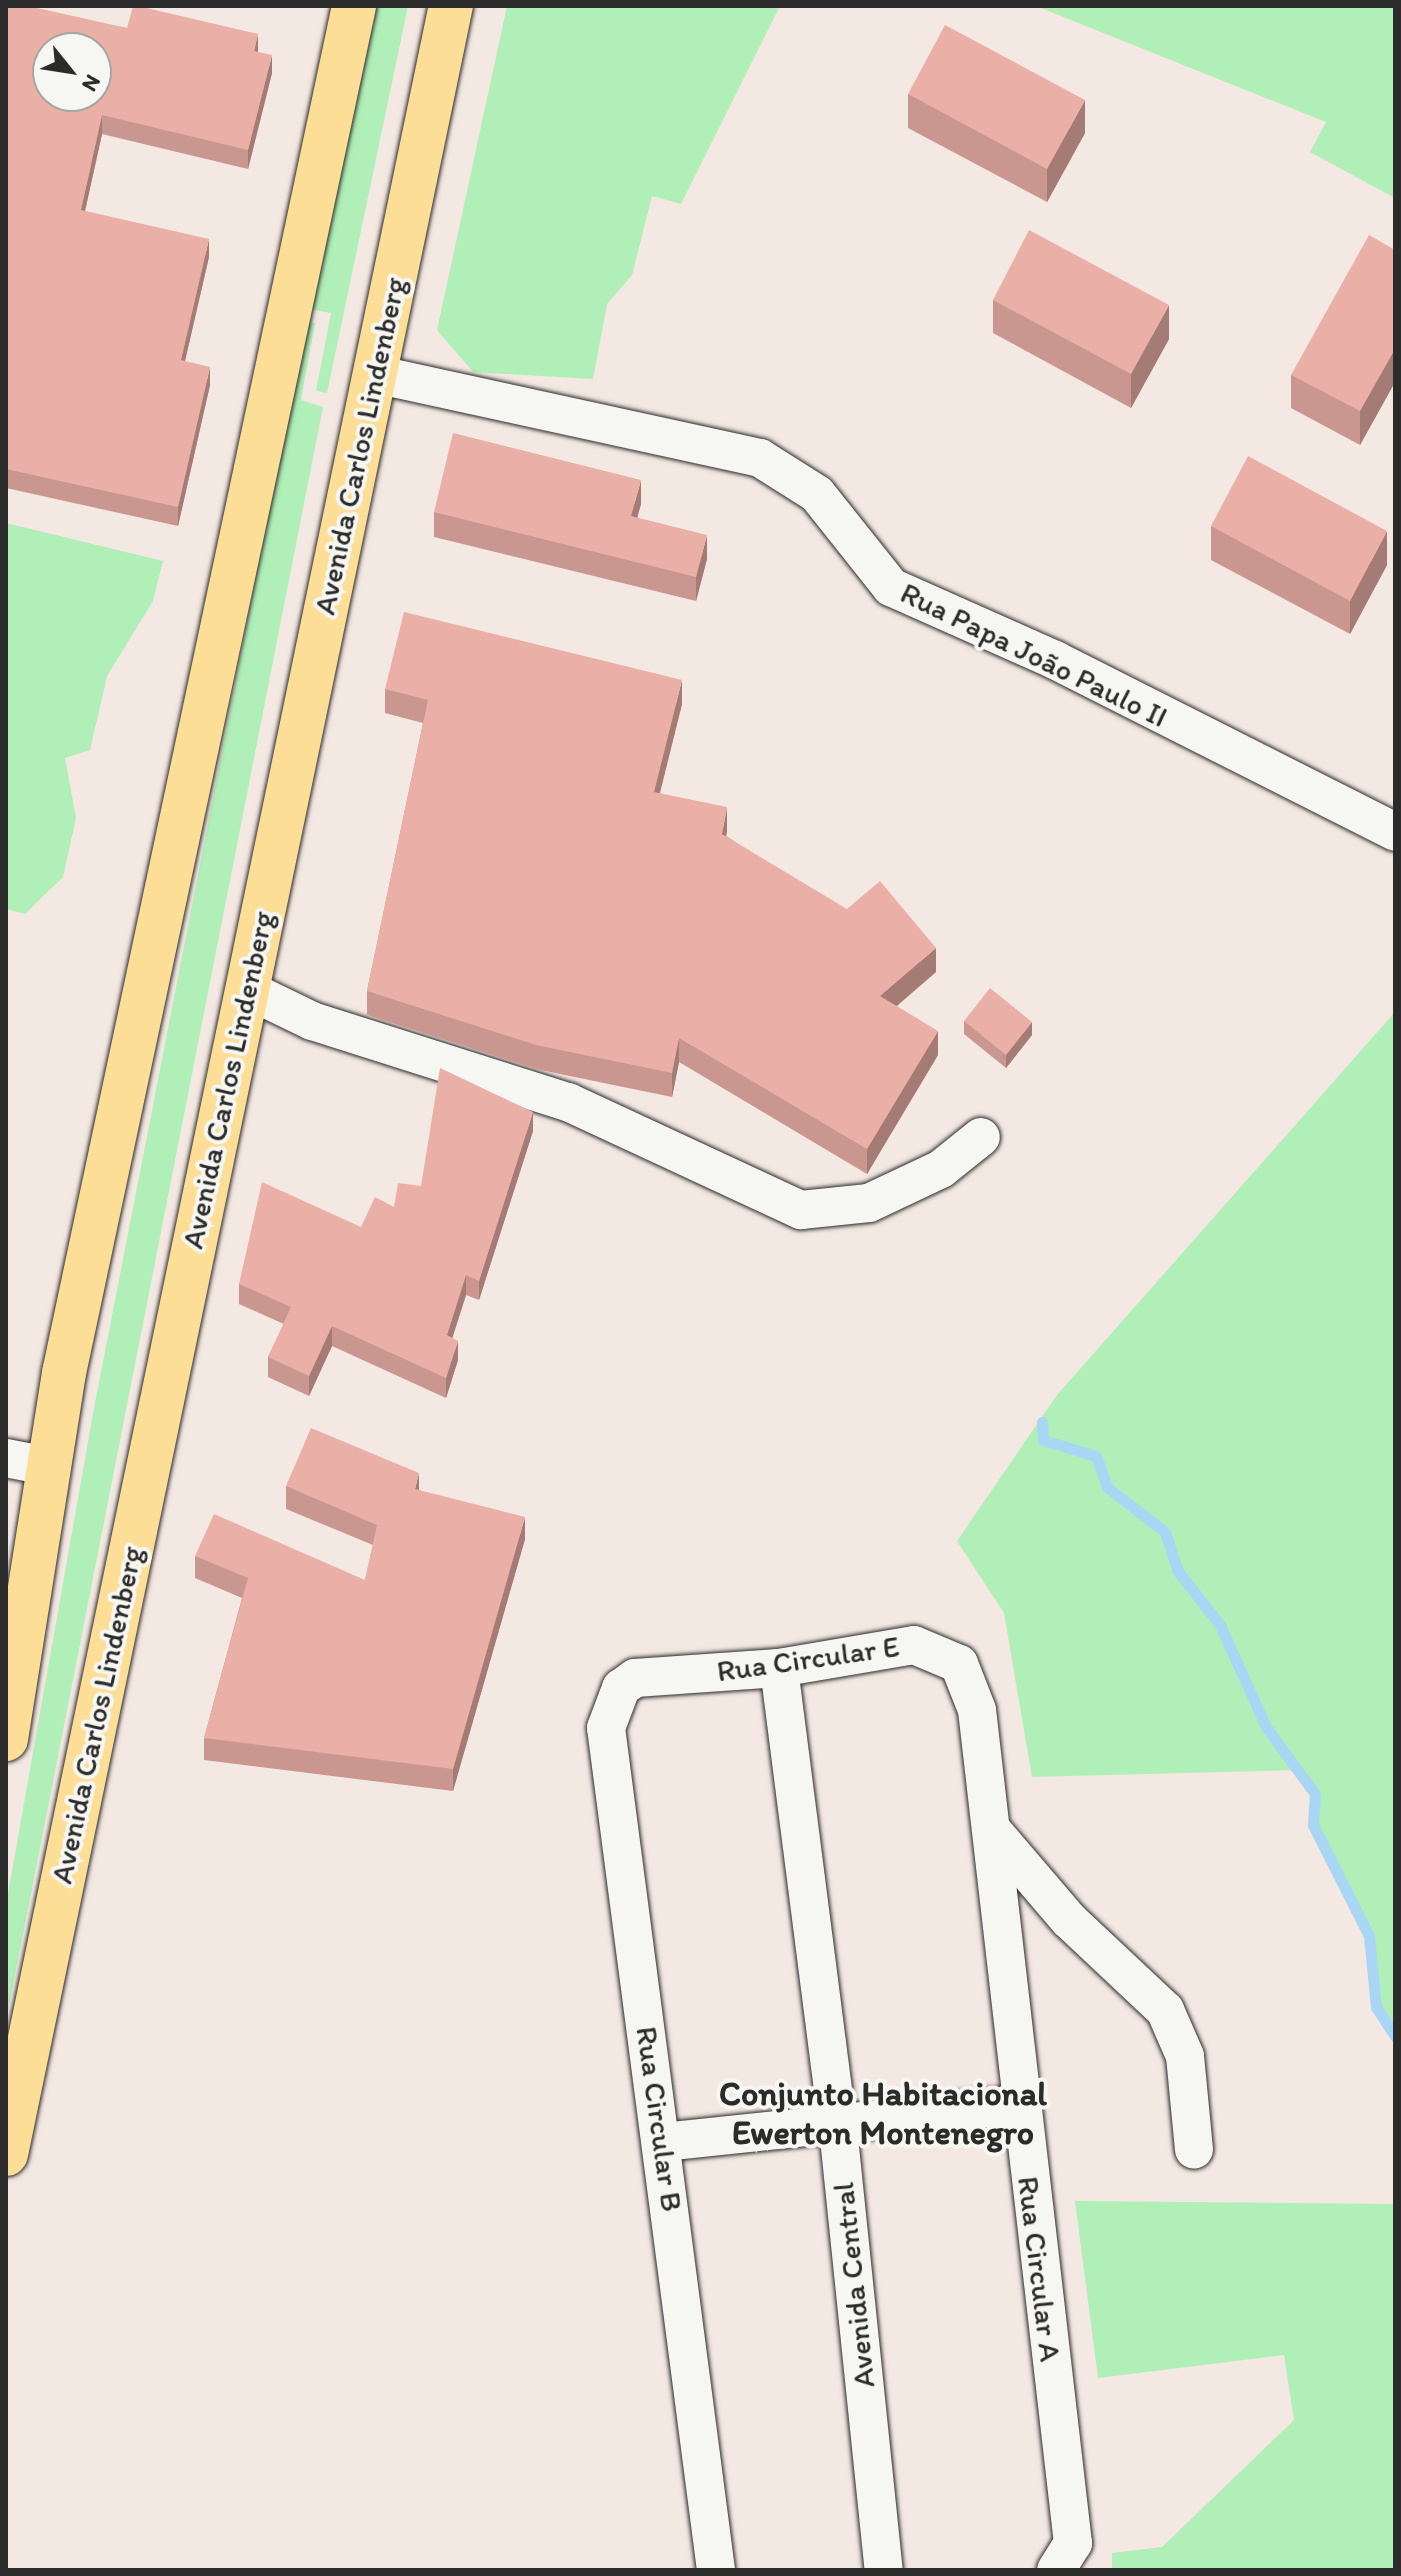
<!DOCTYPE html>
<html>
<head>
<meta charset="utf-8">
<style>
  body { margin:0 }
  #map { position:relative; width:1401px; height:2576px; overflow:hidden; background:#f4e8e3; font-family:Itim,sans-serif }
  div>[style] { position:absolute }
  .green>* { inset:0; background:#b0efb7 }
  .stream>* { height:11px; margin:-5.5px; padding:0 5.5px; transform-origin:5.5px; border-radius:5.5px; background:#aad6f6 }
  .roads { filter:drop-shadow(0 0 2px #2b2b2b) drop-shadow(0 0 2px #2b2b2b) }
  .minor>* { height:38px; margin:-19px; padding:0 19px; transform-origin:19px; border-radius:19px; background:#f6f6f2 }
  .major>* { height:44px; margin:-22px; padding:0 22px; transform-origin:22px; border-radius:22px; background:#fcde96 }
  .wall>* { inset:0; background:#c99790 }
  .shaded-wall>* { inset:0; background:#a47b75 }
  .building>* { inset:0; background:#eab0a7 }
  span { translate:-50% -50%; white-space:nowrap; text-align:center; line-height:1.15; -webkit-text-stroke:8px #f6f6f2; paint-order:stroke }
  .street-label { font-size:30px; color:#2b2b2b }
  .quarter-label { font-size:34px; color:#2b2b2b; font-weight:700 }
  .frame { position:absolute; inset:0; border:8px solid #2b2b2b; pointer-events:none }
  .north { position:absolute; left:32px; top:32px; width:80px; height:80px; box-sizing:border-box; background:#f6f6f2; border:2px solid #a5a5a2; border-radius:50%; rotate:120deg; font-size:22px; font-weight:700; line-height:32px; text-align:center; color:#2b2b2b }
  .north::after { content:''; display:block; margin:auto; width:28px; height:36px; background:#2b2b2b; clip-path:polygon(50% 0,100% 100%,50% 72%,0 100%) }
</style>
</head>
<body>
<div id="map">
  <div class="green">
    <i style="clip-path:polygon(374px 6px,408px 6px,327px 393px,316px 391px,331px 313px,308px 309px)"></i>
    <i style="clip-path:polygon(507px 6px,780px 6px,681px 204px,652px 196px,632px 275px,607px 304px,593px 379px,473px 372px,437px 330px)"></i>
    <i style="clip-path:polygon(1036px 6px,1395px 6px,1395px 198px,1310px 152px,1326px 122px)"></i>
    <i style="clip-path:polygon(306px 321px,315px 323px,301px 400px,323px 407px,6px 2021px,6px 1905px,94px 1408px)"></i>
    <i style="clip-path:polygon(6px 523px,163px 561px,153px 601px,107px 676px,90px 750px,65px 758px,76px 818px,63px 877px,25px 914px,6px 909px)"></i>
    <i style="clip-path:polygon(1395px 1012px,1395px 2036px,1376px 2007px,1369px 1936px,1313px 1825px,1315px 1794px,1302px 1770px,1032px 1777px,1004px 1613px,957px 1541px,1057px 1395px)"></i>
    <i style="clip-path:polygon(1075px 2201px,1395px 2204px,1395px 2570px,1112px 2570px,1112px 2553px,1162px 2547px,1294px 2420px,1284px 2355px,1098px 2378px)"></i>
  </div>
  <div class="stream">
    <i style="left:1042px;top:1422px;width:18px;rotate:87deg"></i>
    <i style="left:1043px;top:1440px;width:55px;rotate:16.8deg"></i>
    <i style="left:1096px;top:1456px;width:33px;rotate:70deg"></i>
    <i style="left:1107px;top:1487px;width:73px;rotate:37.8deg"></i>
    <i style="left:1165px;top:1532px;width:40px;rotate:72deg"></i>
    <i style="left:1177px;top:1570px;width:70px;rotate:52deg"></i>
    <i style="left:1220px;top:1625px;width:112px;rotate:65.7deg"></i>
    <i style="left:1266px;top:1727px;width:83px;rotate:53.8deg"></i>
    <i style="left:1315px;top:1794px;width:31px;rotate:94deg"></i>
    <i style="left:1313px;top:1825px;width:124px;rotate:63.2deg"></i>
    <i style="left:1369px;top:1936px;width:71px;rotate:84.4deg"></i>
    <i style="left:1376px;top:2007px;width:35px;rotate:57deg"></i>
  </div>
  <div class="roads">
    <div class="minor">
      <i style="left:375px;top:374px;width:394px;rotate:12.3deg"></i>
      <i style="left:760px;top:458px;width:67px;rotate:32.3deg"></i>
      <i style="left:817px;top:494px;width:119px;rotate:51.5deg"></i>
      <i style="left:891px;top:587px;width:180px;rotate:24deg"></i>
      <i style="left:1055px;top:660px;width:381px;rotate:26.8deg"></i>
      <i style="left:246px;top:989px;width:73px;rotate:25.9deg"></i>
      <i style="left:312px;top:1021px;width:269px;rotate:17.6deg"></i>
      <i style="left:568px;top:1102px;width:257px;rotate:24.9deg"></i>
      <i style="left:801px;top:1210px;width:68px;rotate:-5.9deg"></i>
      <i style="left:869px;top:1203px;width:80px;rotate:-25.3deg"></i>
      <i style="left:941px;top:1169px;width:51px;rotate:-38.7deg"></i>
      <i style="left:6px;top:1458px;width:42px;rotate:11deg"></i>
      <i style="left:779px;top:1668px;width:464px;rotate:82.7deg"></i>
      <i style="left:838px;top:2128px;width:444px;rotate:84.1deg"></i>
      <i style="left:992px;top:1830px;width:118px;rotate:49.5deg"></i>
      <i style="left:1069px;top:1920px;width:132px;rotate:43.2deg"></i>
      <i style="left:1165px;top:2010px;width:50px;rotate:66.5deg"></i>
      <i style="left:1185px;top:2056px;width:94px;rotate:84.5deg"></i>
      <i style="left:663px;top:2142px;width:357px;rotate:-6deg"></i>
      <i style="left:716px;top:2570px;width:849px;rotate:-97.44deg"></i>
      <i style="left:606px;top:1728px;width:43px;rotate:-69.4deg"></i>
      <i style="left:621px;top:1688px;width:17px;rotate:-36deg"></i>
      <i style="left:635px;top:1678px;width:144px;rotate:-4deg"></i>
      <i style="left:779px;top:1668px;width:137px;rotate:-9.7deg"></i>
      <i style="left:914px;top:1645px;width:49px;rotate:22.9deg"></i>
      <i style="left:959px;top:1664px;width:49px;rotate:68.6deg"></i>
      <i style="left:977px;top:1710px;width:839px;rotate:83.43deg"></i>
      <i style="left:1073px;top:2543px;width:32px;rotate:122deg"></i>
    </div>
    <div class="major">
      <i style="left:6px;top:1739px;width:371px;rotate:-81deg"></i>
      <i style="left:64px;top:1373px;width:1397px;rotate:-78.02deg"></i>
      <i style="left:6px;top:2154px;width:2194px;rotate:-78.3deg"></i>
    </div>
  </div>
  <div class="wall">
    <i style="clip-path:polygon(6px 6px,258px 52px,272px 73px,248px 169px,102px 134px,85px 211px,209px 257px,185px 361px,210px 385px,178px 526px,6px 488px)"></i>
    <i style="clip-path:polygon(908px 94px,1085px 133px,1047px 202px,908px 128px)"></i>
    <i style="clip-path:polygon(1395px 250px,1395px 382px,1360px 445px,1291px 408px,1291px 375px)"></i>
    <i style="clip-path:polygon(993px 300px,1169px 339px,1131px 408px,993px 333px)"></i>
    <i style="clip-path:polygon(641px 504px,637px 517px,707px 559px,696px 601px,434px 537px,434px 512px)"></i>
    <i style="clip-path:polygon(1211px 526px,1387px 565px,1350px 634px,1211px 560px)"></i>
    <i style="clip-path:polygon(385px 689px,682px 704px,660px 793px,727px 831px,726px 836px,936px 972px,897px 1006px,938px 1055px,867px 1174px,679px 1062px,672px 1097px,536px 1069px,367px 1015px,367px 991px,423px 723px,385px 713px)"></i>
    <i style="clip-path:polygon(964px 1021px,1032px 1035px,1006px 1068px,964px 1034px)"></i>
    <i style="clip-path:polygon(533px 1131px,479px 1300px,466px 1295px,452px 1338px,458px 1360px,446px 1398px,332px 1346px,309px 1396px,268px 1377px,268px 1357px,284px 1324px,239px 1304px,239px 1284px,361px 1227px,394px 1207px,421px 1186px)"></i>
    <i style="clip-path:polygon(286px 1486px,419px 1490px,525px 1539px,453px 1791px,204px 1760px,204px 1738px,242px 1598px,195px 1578px,195px 1556px,365px 1580px,373px 1545px,286px 1509px)"></i>
  </div>
  <div class="shaded-wall">
    <i style="clip-path:polygon(258px 34px,258px 53px,254px 51px)"></i>
    <i style="clip-path:polygon(272px 55px,272px 73px,248px 169px,248px 150px)"></i>
    <i style="clip-path:polygon(1085px 100px,1085px 133px,1047px 202px,1047px 169px)"></i>
    <i style="clip-path:polygon(102px 115px,102px 134px,81px 229px,81px 210px)"></i>
    <i style="clip-path:polygon(209px 239px,209px 257px,181px 378px,181px 360px)"></i>
    <i style="clip-path:polygon(1169px 305px,1169px 339px,1131px 408px,1131px 374px)"></i>
    <i style="clip-path:polygon(1395px 349px,1395px 382px,1360px 445px,1360px 411px)"></i>
    <i style="clip-path:polygon(210px 367px,210px 385px,178px 526px,178px 507px)"></i>
    <i style="clip-path:polygon(641px 480px,641px 504px,631px 540px,631px 516px)"></i>
    <i style="clip-path:polygon(1387px 531px,1387px 565px,1350px 634px,1350px 601px)"></i>
    <i style="clip-path:polygon(707px 535px,707px 559px,696px 601px,696px 577px)"></i>
    <i style="clip-path:polygon(682px 680px,682px 704px,654px 816px,654px 792px)"></i>
    <i style="clip-path:polygon(727px 807px,727px 831px,722px 858px,722px 834px)"></i>
    <i style="clip-path:polygon(936px 948px,936px 972px,880px 1020px,880px 996px)"></i>
    <i style="clip-path:polygon(1032px 1022px,1032px 1035px,1006px 1068px,1006px 1055px)"></i>
    <i style="clip-path:polygon(938px 1031px,938px 1055px,867px 1174px,867px 1149px)"></i>
    <i style="clip-path:polygon(679px 1038px,679px 1062px,672px 1097px,672px 1073px)"></i>
    <i style="clip-path:polygon(533px 1112px,533px 1131px,479px 1300px,479px 1281px)"></i>
    <i style="clip-path:polygon(466px 1275px,466px 1295px,447px 1355px,447px 1335px)"></i>
    <i style="clip-path:polygon(332px 1326px,332px 1346px,309px 1396px,309px 1376px)"></i>
    <i style="clip-path:polygon(458px 1341px,458px 1360px,446px 1398px,446px 1378px)"></i>
    <i style="clip-path:polygon(419px 1473px,419px 1496px,415px 1489px)"></i>
    <i style="clip-path:polygon(525px 1517px,525px 1539px,453px 1791px,453px 1769px)"></i>
  </div>
  <div class="building">
    <i style="clip-path:polygon(evenodd,6px 6px,28px 6px,127px 28px,133px 6px,138px 6px,258px 34px,254px 51px,272px 55px,248px 150px,102px 115px,81px 210px,209px 239px,181px 360px,210px 367px,178px 507px,6px 469px,6px 6px,48px 48px,96px 48px,96px 96px,48px 96px,48px 48px)"></i>
    <i style="clip-path:polygon(945px 25px,1085px 100px,1047px 169px,908px 94px)"></i>
    <i style="clip-path:polygon(1029px 230px,1169px 305px,1131px 374px,993px 300px)"></i>
    <i style="clip-path:polygon(1369px 235px,1395px 250px,1395px 349px,1360px 411px,1291px 375px)"></i>
    <i style="clip-path:polygon(453px 433px,641px 480px,631px 516px,707px 535px,696px 577px,434px 512px)"></i>
    <i style="clip-path:polygon(1248px 456px,1387px 531px,1350px 601px,1211px 526px)"></i>
    <i style="clip-path:polygon(404px 612px,682px 680px,654px 792px,727px 807px,722px 834px,847px 909px,880px 881px,936px 948px,880px 996px,938px 1031px,867px 1149px,679px 1038px,672px 1073px,536px 1045px,367px 991px,428px 700px,385px 689px)"></i>
    <i style="clip-path:polygon(990px 988px,1032px 1022px,1006px 1055px,964px 1021px)"></i>
    <i style="clip-path:polygon(440px 1068px,533px 1112px,479px 1281px,466px 1275px,447px 1335px,458px 1341px,446px 1378px,332px 1326px,309px 1376px,268px 1357px,291px 1307px,239px 1284px,262px 1182px,361px 1227px,375px 1197px,394px 1207px,398px 1183px,421px 1186px)"></i>
    <i style="clip-path:polygon(311px 1428px,419px 1473px,415px 1489px,525px 1517px,453px 1769px,204px 1738px,248px 1578px,195px 1556px,214px 1514px,365px 1580px,377px 1525px,286px 1486px)"></i>
  </div>
  <div class="street-label">
    <span style="left:360px;top:446px;rotate:-78deg">Avenida Carlos Lindenberg</span>
    <span style="left:1034px;top:655px;rotate:26deg">Rua Papa João Paulo II</span>
    <span style="left:228px;top:1080px;rotate:-78deg">Avenida Carlos Lindenberg</span>
    <span style="left:808px;top:1659px;rotate:-8deg">Rua Circular E</span>
    <span style="left:97px;top:1715px;rotate:-78deg">Avenida Carlos Lindenberg</span>
    <span style="left:659px;top:2119px;rotate:82deg">Rua Circular B</span>
    <span style="left:1039px;top:2269px;rotate:83deg">Rua Circular A</span>
    <span style="left:854px;top:2285px;rotate:-96deg">Avenida Central</span>
  </div>
  <div class="quarter-label">
    <span style="left:883px;top:2113px">Conjunto Habitacional<br>Ewerton Montenegro</span>
  </div>
  <div class="frame"></div>
  <div class="north">N</div>
</div>
</body>
</html>
